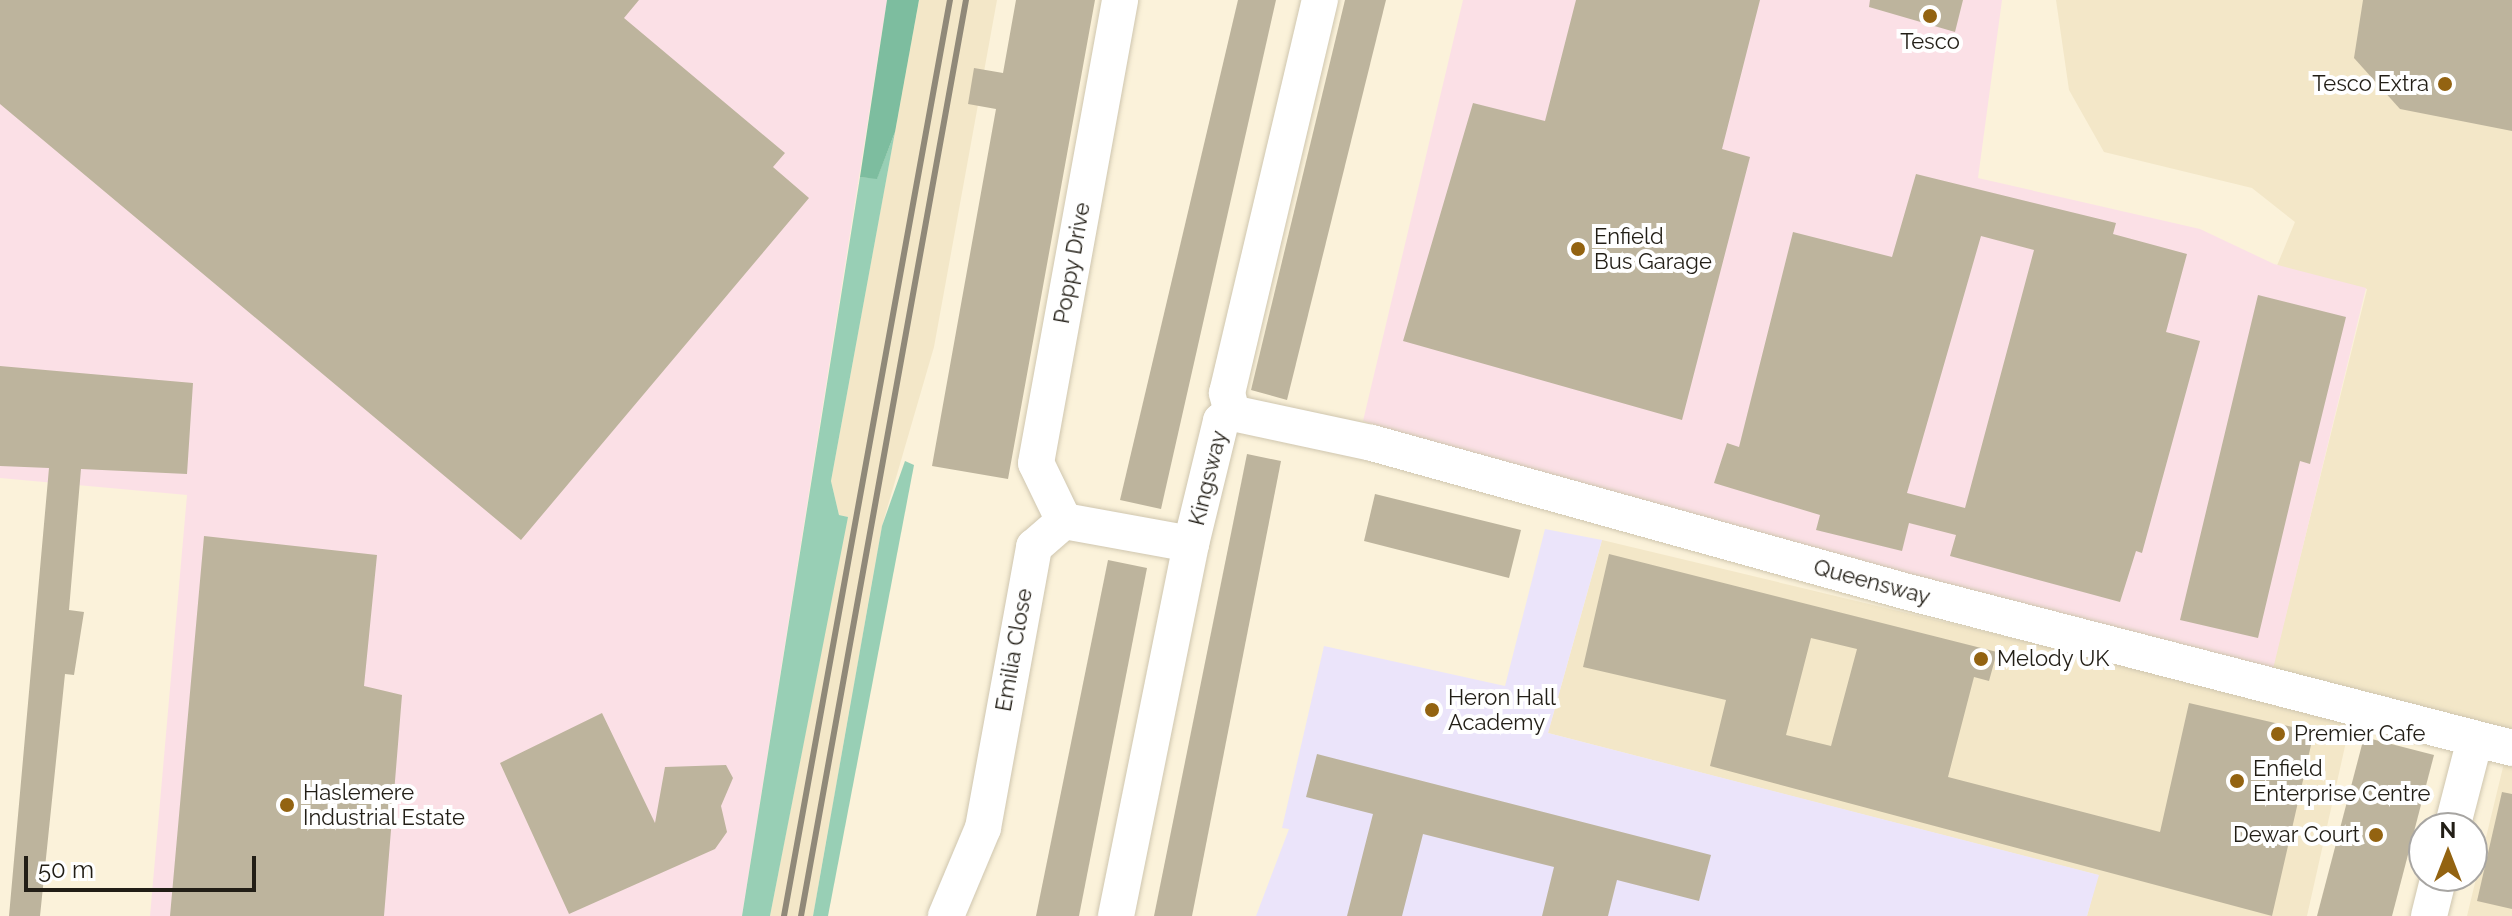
<!DOCTYPE html>
<html>
<head>
<meta charset="utf-8">
<style>
  body { margin:0 }
  #map { position:relative; width:2512px; height:916px; overflow:hidden; background:#fbf2da; font-family:Raleway,sans-serif }
  div>[style] { position:absolute }
  .built>* { inset:0; background:#f3e7c8 }
  .industrial>* { inset:0; background:#fbe0e6 }
  .education>* { inset:0; background:#ebe4fa }
  .green>* { inset:0; background:#98cfb5 }
  .forest>* { inset:0; background:#7dbd9f }
  .building>* { inset:0; background:#bdb49d }
  .roads { filter:drop-shadow(0 0 2px #cfc6af) drop-shadow(0 0 2px #cfc6af) }
  .street>* { height:36px; margin:-18px; padding:0 18px; transform-origin:18px; border-radius:18px; background:#fff }
  .rail>* { height:6px; margin:-3px; padding:0 3px; transform-origin:3px; border-radius:3px; background:#908979 }
  .dots>* { width:22px; height:22px; translate:-50% -50%; box-sizing:border-box; border:4px solid #fff; border-radius:50% }
  span { translate:-50% -50%; white-space:nowrap; text-align:center; line-height:1.15; -webkit-text-stroke:8px #fff; paint-order:stroke }
  .poi-label { font-size:22px; color:#221e16 }
  .right { translate:-100% -50%; text-align:right }
  .left { translate:0 -50%; text-align:left }
  .street-label { font-size:22px; color:#221e16 }
  .north { position:absolute; left:2408px; top:812px; width:80px; height:80px; box-sizing:border-box; background:#fff; border:2px solid #a7a5a2; border-radius:50%; rotate:0deg; font-size:22px; font-weight:700; line-height:32px; text-align:center; color:#221e16 }
  .north::after { content:''; display:block; margin:auto; width:28px; height:36px; background:#936311; clip-path:polygon(50% 0,100% 100%,50% 72%,0 100%) }
  .scale { position:absolute; left:24px; top:856px; width:232px; height:36px; box-sizing:border-box; border:4px solid #221e16; border-top:0; padding-left:10px; font-size:24px; line-height:28px; white-space:nowrap; color:#221e16; -webkit-text-stroke:6px #fff; paint-order:stroke }
</style>
</head>
<body>
<div id="map">
  <div class="built">
    <i style="clip-path:polygon(919px 0,997px 0,934px 347px,882px 526px,813px 916px,770px 916px,847px 517px,839px 515px,831px 481px)"></i>
    <i style="clip-path:polygon(2056px 0,2512px 0,2512px 731px,2272px 670px,2367px 289px,2276px 268px,2295px 222px,2252px 188px,2104px 152px,2069px 90px)"></i>
    <i style="clip-path:polygon(1602px 540px,2312px 710px,2512px 750px,2512px 916px,2467px 916px,2504px 763px,2350px 724px,2307px 916px,2087px 916px,2098px 875px,1548px 733px)"></i>
  </div>
  <div class="industrial">
    <i style="clip-path:polygon(0 0,887px 0,742px 916px,150px 916px,187px 495px,0 478px)"></i>
    <i style="clip-path:polygon(1463px 0,2002px 0,1978px 178px,2200px 229px,2274px 264px,2366px 288px,2272px 673px,1557px 482px,1363px 421px)"></i>
  </div>
  <div class="education">
    <i style="clip-path:polygon(1545px 529px,1602px 540px,1548px 733px,2099px 875px,2087px 916px,1256px 916px,1289px 829px,1282px 828px,1324px 646px,1505px 686px)"></i>
  </div>
  <div class="green">
    <i style="clip-path:polygon(895px 132px,831px 481px,839px 515px,848px 517px,770px 916px,742px 916px,860px 177px,877px 178px)"></i>
    <i style="clip-path:polygon(905px 461px,914px 465px,828px 916px,813px 916px,882px 526px)"></i>
  </div>
  <div class="forest">
    <i style="clip-path:polygon(887px 0,919px 0,895px 132px,877px 179px,860px 177px)"></i>
  </div>
  <div class="building">
    <i style="clip-path:polygon(0 0,639px 0,624px 18px,785px 153px,773px 167px,809px 198px,521px 540px,0 104px)"></i>
    <i style="clip-path:polygon(1016px 0,1095px 0,1008px 479px,932px 466px,996px 109px,968px 104px,974px 68px,1003px 73px)"></i>
    <i style="clip-path:polygon(1238px 0,1276px 0,1161px 509px,1120px 500px)"></i>
    <i style="clip-path:polygon(1345px 0,1386px 0,1287px 400px,1251px 390px)"></i>
    <i style="clip-path:polygon(1576px 0,1760px 0,1722px 149px,1750px 157px,1682px 420px,1403px 341px,1473px 103px,1545px 121px)"></i>
    <i style="clip-path:polygon(1870px 0,1963px 0,1955px 32px,1869px 7px)"></i>
    <i style="clip-path:polygon(2363px 0,2512px 0,2512px 131px,2400px 109px,2354px 58px)"></i>
    <i style="clip-path:polygon(evenodd,1916px 174px,2116px 223px,2113px 234px,2187px 254px,2166px 332px,2200px 341px,2142px 553px,2136px 551px,2120px 602px,1950px 556px,1956px 535px,1909px 523px,1902px 551px,1816px 530px,1820px 515px,1714px 483px,1727px 443px,1739px 447px,1793px 232px,1892px 257px,1916px 174px,1981px 236px,2034px 250px,1965px 508px,1907px 493px,1981px 236px)"></i>
    <i style="clip-path:polygon(2258px 295px,2346px 317px,2310px 464px,2300px 461px,2258px 638px,2180px 620px)"></i>
    <i style="clip-path:polygon(0 366px,193px 383px,187px 474px,81px 469px,69px 610px,84px 612px,74px 675px,65px 674px,40px 916px,9px 916px,49px 468px,0 466px)"></i>
    <i style="clip-path:polygon(1247px 454px,1281px 461px,1192px 916px,1154px 916px)"></i>
    <i style="clip-path:polygon(1375px 494px,1521px 530px,1509px 578px,1364px 541px)"></i>
    <i style="clip-path:polygon(204px 536px,377px 555px,364px 686px,402px 695px,384px 916px,170px 916px)"></i>
    <i style="clip-path:polygon(evenodd,1609px 554px,1997px 652px,1989px 681px,1974px 677px,1948px 777px,2160px 832px,2189px 703px,2314px 732px,2272px 916px,1710px 766px,1726px 700px,1583px 667px,1609px 554px,1811px 638px,1857px 649px,1831px 746px,1786px 735px,1811px 638px)"></i>
    <i style="clip-path:polygon(1108px 560px,1147px 568px,1079px 916px,1036px 916px)"></i>
    <i style="clip-path:polygon(602px 713px,655px 823px,665px 767px,726px 765px,733px 778px,721px 806px,727px 832px,715px 849px,569px 914px,500px 763px)"></i>
    <i style="clip-path:polygon(2364px 737px,2434px 755px,2392px 916px,2317px 916px)"></i>
    <i style="clip-path:polygon(1317px 754px,1711px 855px,1699px 901px,1617px 880px,1608px 916px,1542px 916px,1554px 867px,1423px 834px,1402px 916px,1347px 916px,1373px 814px,1306px 797px)"></i>
    <i style="clip-path:polygon(2502px 792px,2512px 794px,2512px 909px,2477px 901px)"></i>
  </div>
  <div class="roads">
    <div class="street">
      <i style="left:1232px;top:413px;width:143px;rotate:12.1deg"></i>
      <i style="left:1372px;top:443px;width:556px;rotate:15.54deg"></i>
      <i style="left:1908px;top:592px;width:624px;rotate:14.48deg"></i>
      <i style="left:1232px;top:413px;width:21px;rotate:-104deg"></i>
      <i style="left:1227px;top:393px;width:404px;rotate:-76.7deg"></i>
      <i style="left:1064px;top:521px;width:64px;rotate:-115.8deg"></i>
      <i style="left:1036px;top:463px;width:471px;rotate:-79.7deg"></i>
      <i style="left:2452px;top:828px;width:92px;rotate:-75.5deg"></i>
      <i style="left:946px;top:916px;width:95px;rotate:-67.2deg"></i>
      <i style="left:983px;top:828px;width:286px;rotate:-79.7deg"></i>
      <i style="left:1034px;top:547px;width:40px;rotate:-41deg"></i>
      <i style="left:1064px;top:521px;width:129px;rotate:10.3deg"></i>
      <i style="left:1116px;top:916px;width:379px;rotate:-78.6deg"></i>
      <i style="left:1191px;top:544px;width:127px;rotate:-76.3deg"></i>
      <i style="left:1221px;top:421px;width:14px;rotate:-36deg"></i>
      <i style="left:2429px;top:916px;width:41px;rotate:-76deg"></i>
    </div>
  </div>
  <div class="rail">
    <i style="left:784px;top:916px;width:931px;rotate:-79.73deg"></i>
    <i style="left:801px;top:916px;width:931px;rotate:-79.79deg"></i>
  </div>
  <div class="dots">
    <i style="left:1930px;top:16px;background:#936311"></i>
    <i style="left:2445px;top:84px;background:#936311"></i>
    <i style="left:1578px;top:249px;background:#936311"></i>
    <i style="left:1981px;top:659px;background:#936311"></i>
    <i style="left:1432px;top:710px;background:#936311"></i>
    <i style="left:2278px;top:734px;background:#936311"></i>
    <i style="left:2237px;top:781px;background:#936311"></i>
    <i style="left:287px;top:805px;background:#936311"></i>
    <i style="left:2376px;top:835px;background:#936311"></i>
  </div>
  <div class="poi-label">
    <span style="left:1930px;top:42px">Tesco</span>
    <span class="right" style="left:2429px;top:84px">Tesco Extra</span>
    <span class="left" style="left:1594px;top:249px">Enfield<br>Bus Garage</span>
    <span class="left" style="left:1997px;top:659px">Melody UK</span>
    <span class="left" style="left:1448px;top:710px">Heron Hall<br>Academy</span>
    <span class="left" style="left:2294px;top:734px">Premier Cafe</span>
    <span class="left" style="left:2253px;top:781px">Enfield<br>Enterprise Centre</span>
    <span class="left" style="left:303px;top:805px">Haslemere<br>Industrial Estate</span>
    <span class="right" style="left:2360px;top:835px">Dewar Court</span>
  </div>
  <div class="street-label">
    <span style="left:1072px;top:263px;rotate:-80deg">Poppy Drive</span>
    <span style="left:1208px;top:478px;rotate:-76deg">Kingsway</span>
    <span style="left:1872px;top:582px;rotate:15deg">Queensway</span>
    <span style="left:1014px;top:650px;rotate:-80deg">Emilia Close</span>
  </div>
  <div class="north">N</div>
  <div class="scale">50 m</div>
</div>
</body>
</html>
